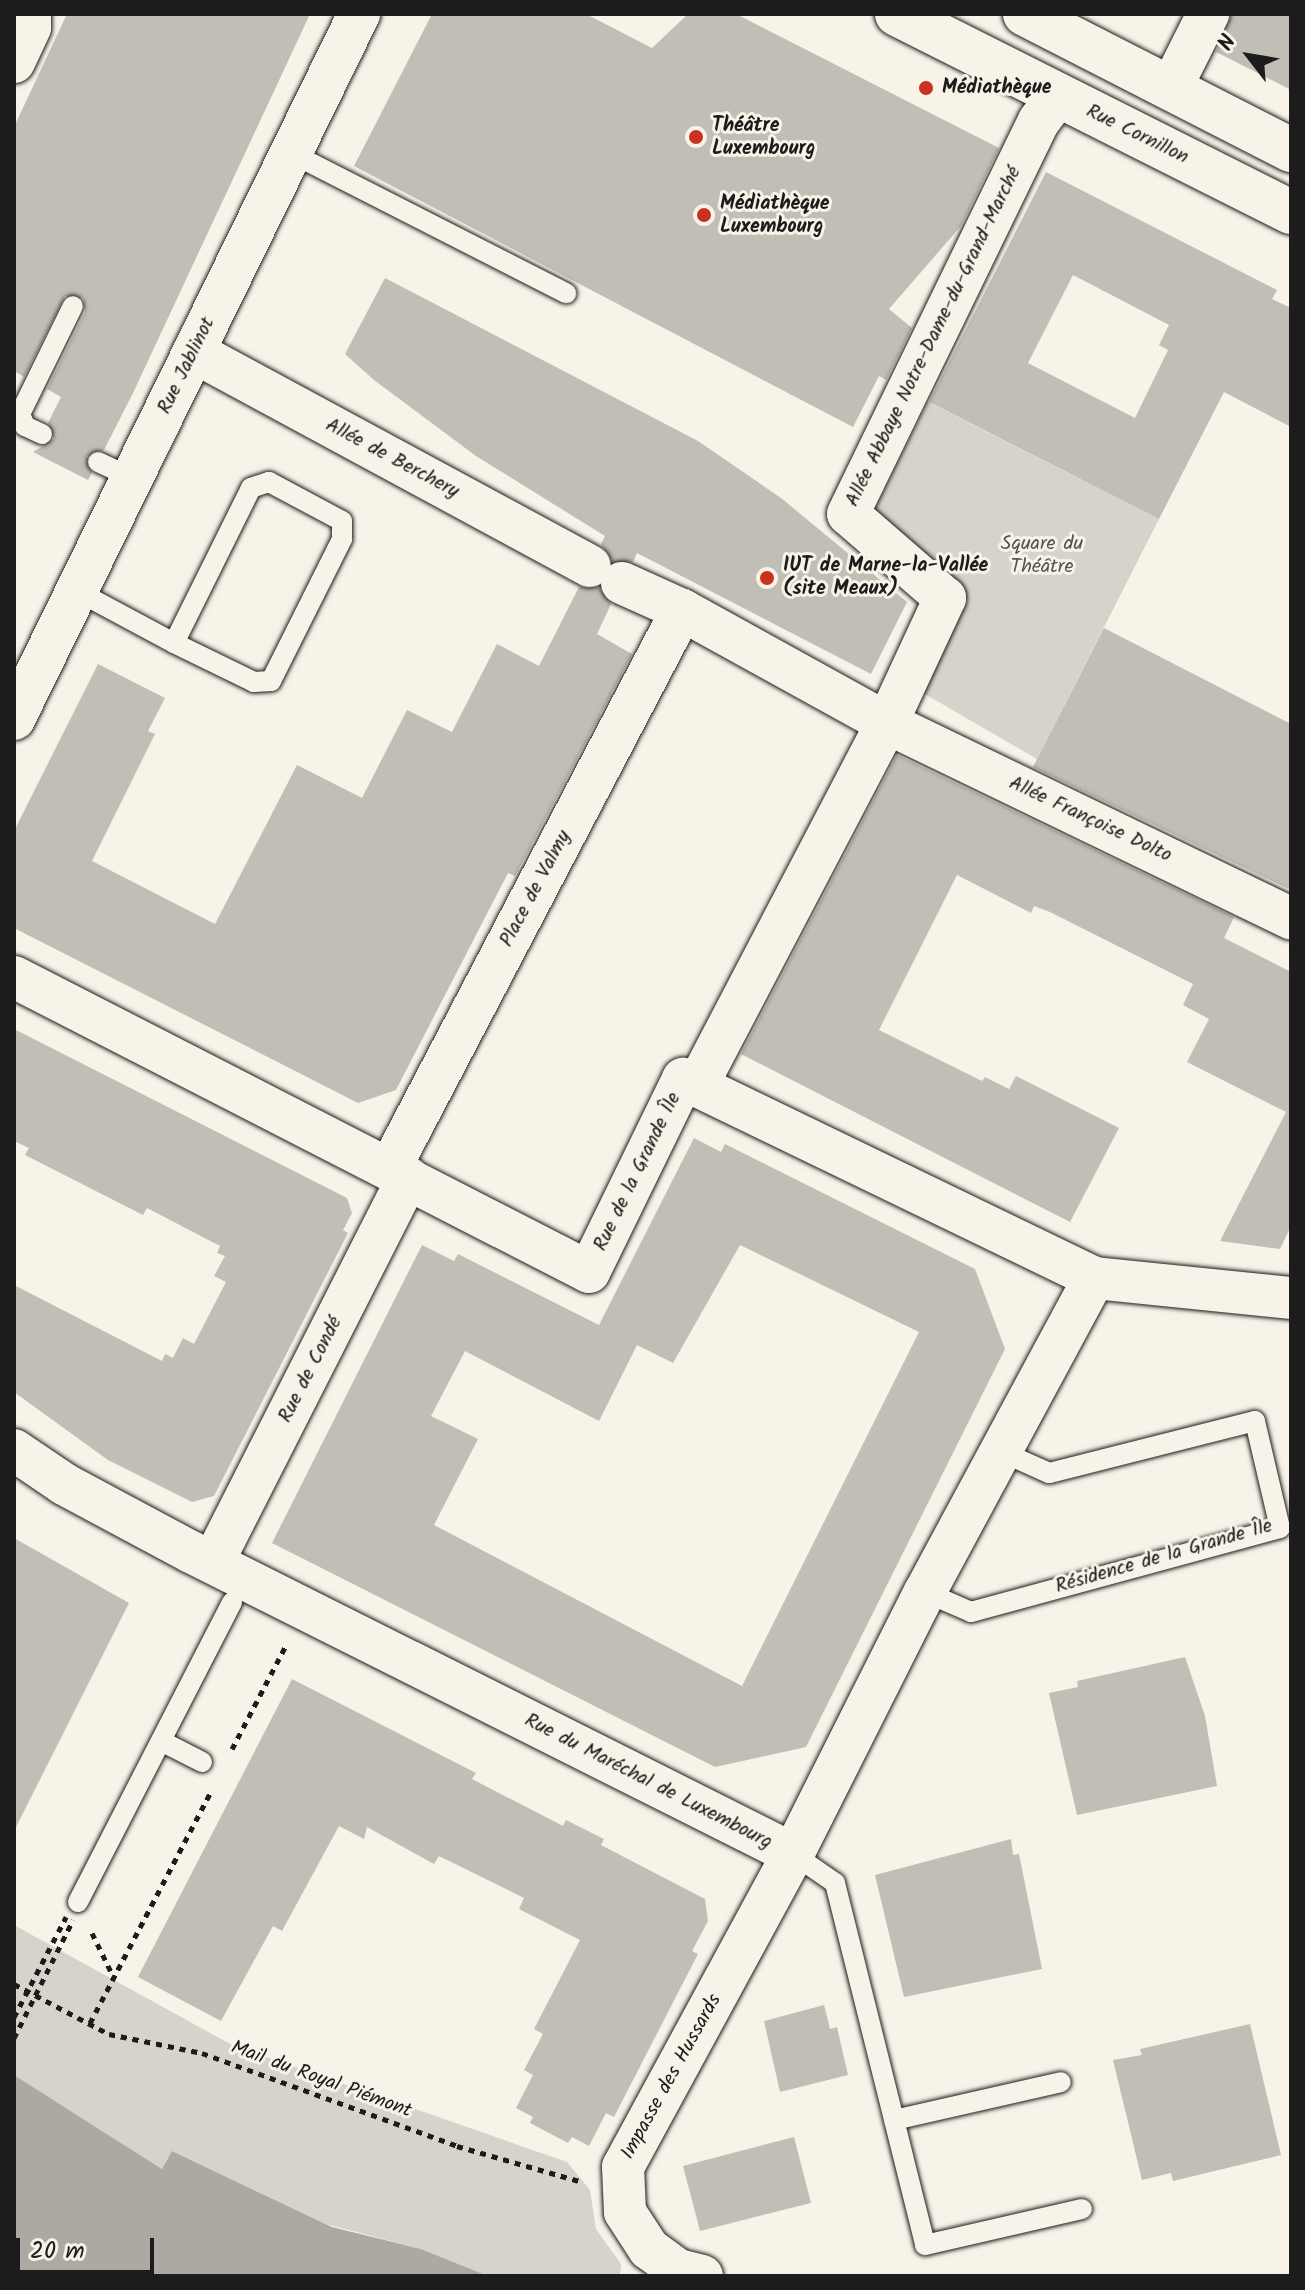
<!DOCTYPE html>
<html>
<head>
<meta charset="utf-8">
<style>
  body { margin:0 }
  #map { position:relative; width:1305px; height:2290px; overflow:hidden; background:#f7f3e8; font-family:Kalam,sans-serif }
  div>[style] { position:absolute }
  .green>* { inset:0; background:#d7d3cb }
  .water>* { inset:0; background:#aca9a2 }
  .building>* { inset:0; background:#c0beb5 }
  .path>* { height:5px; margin-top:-2.5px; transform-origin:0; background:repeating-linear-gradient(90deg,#1c1c1c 0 6px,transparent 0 12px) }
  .roads { filter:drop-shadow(0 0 2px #1c1c1c) drop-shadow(0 0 2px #1c1c1c) }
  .lane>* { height:20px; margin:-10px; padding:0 10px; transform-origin:10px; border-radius:10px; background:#f7f3e8 }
  .street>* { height:42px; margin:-21px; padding:0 21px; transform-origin:21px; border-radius:21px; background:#f7f3e8 }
  .secondary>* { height:44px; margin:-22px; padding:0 22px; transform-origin:22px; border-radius:22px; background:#f7f3e8 }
  .path-bridge>* { height:5px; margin-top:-2.5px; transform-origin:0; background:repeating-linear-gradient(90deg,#1c1c1c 0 6px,transparent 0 12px) }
  .dots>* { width:22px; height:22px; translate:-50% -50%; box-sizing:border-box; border:4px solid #f7f3e8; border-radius:50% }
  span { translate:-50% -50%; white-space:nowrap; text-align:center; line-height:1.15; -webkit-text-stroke:6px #f7f3e8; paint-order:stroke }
  .poi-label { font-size:20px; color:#1c1c1c; font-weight:700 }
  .left { translate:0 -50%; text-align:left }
  .street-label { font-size:20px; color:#1c1c1c }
  .park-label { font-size:20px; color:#545351 }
  .frame { position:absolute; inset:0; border:16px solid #1c1c1c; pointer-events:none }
  .north { position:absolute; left:1209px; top:16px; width:80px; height:80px; -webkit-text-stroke:6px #f7f3e8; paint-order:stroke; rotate:301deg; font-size:22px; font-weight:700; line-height:32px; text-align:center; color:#1c1c1c }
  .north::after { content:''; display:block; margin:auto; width:28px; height:36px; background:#1c1c1c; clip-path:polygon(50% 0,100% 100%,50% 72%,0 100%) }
  .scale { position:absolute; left:16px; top:2238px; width:138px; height:36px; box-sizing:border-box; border:4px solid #1c1c1c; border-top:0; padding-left:10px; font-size:24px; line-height:28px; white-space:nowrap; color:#1c1c1c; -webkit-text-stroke:6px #f7f3e8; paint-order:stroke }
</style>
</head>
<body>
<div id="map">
  <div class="green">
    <i style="clip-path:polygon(928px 402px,1159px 519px,1037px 759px,923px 693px,968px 600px,872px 515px)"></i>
    <i style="clip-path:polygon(14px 1925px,232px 2045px,567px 2162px,590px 2190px,596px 2229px,621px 2264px,620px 2276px,488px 2276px,421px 2249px,326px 2224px,172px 2151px,162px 2169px,14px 2075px)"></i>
  </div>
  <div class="water">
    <i style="clip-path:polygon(14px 2075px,162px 2169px,172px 2151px,332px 2227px,421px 2249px,488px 2276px,14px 2276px)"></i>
  </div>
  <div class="building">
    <i style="clip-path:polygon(67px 14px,310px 14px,133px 393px,104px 450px,87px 456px,92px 473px,88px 480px,33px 452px,54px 439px,48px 423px,61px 397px,47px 389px,85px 312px,83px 298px,65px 296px,24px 377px,14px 371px,14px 127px)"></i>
    <i style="clip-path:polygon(432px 14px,586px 14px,652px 48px,688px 14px,736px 14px,999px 148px,961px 226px,889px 309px,912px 328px,886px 380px,879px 376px,853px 427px,354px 166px)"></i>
    <i style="clip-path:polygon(1232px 14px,1291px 14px,1291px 90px,1216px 52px)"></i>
    <i style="clip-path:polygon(evenodd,1046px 172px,1277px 290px,1272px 299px,1291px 308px,1291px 427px,1224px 392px,1159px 519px,929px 402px,1046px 172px,1073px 275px,1169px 325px,1159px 345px,1168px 350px,1135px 418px,1028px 363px,1073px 275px)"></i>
    <i style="clip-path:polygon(385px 278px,698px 441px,781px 498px,907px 602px,871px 674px,637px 553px,633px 562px,613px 562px,601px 544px,605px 536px,476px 456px,374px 380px,345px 354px)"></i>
    <i style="clip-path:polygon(579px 587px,599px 588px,611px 604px,597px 634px,632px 654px,515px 876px,508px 873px,396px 1090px,358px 1103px,14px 928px,14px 831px,98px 664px,165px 698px,148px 731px,155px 734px,92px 861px,215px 924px,297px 765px,362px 798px,407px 710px,452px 732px,497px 644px,539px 666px)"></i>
    <i style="clip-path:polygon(1104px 628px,1291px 724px,1291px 890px,1033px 767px)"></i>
    <i style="clip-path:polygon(897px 755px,1234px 917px,1224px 938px,1291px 972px,1291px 1226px,1280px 1249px,1220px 1241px,1286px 1112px,1187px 1062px,1209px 1019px,1183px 1005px,1193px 984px,1050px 912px,1034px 906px,1031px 913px,957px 875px,879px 1030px,982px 1081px,985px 1077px,1009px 1089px,1016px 1076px,1119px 1128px,1070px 1222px,741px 1054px)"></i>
    <i style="clip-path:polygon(14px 1029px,347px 1198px,352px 1213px,343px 1230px,348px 1233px,214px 1496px,192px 1502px,108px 1460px,14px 1392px,14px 1285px,162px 1361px,165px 1354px,173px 1358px,183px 1338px,194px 1344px,226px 1282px,214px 1276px,225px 1256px,217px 1253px,220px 1246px,147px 1208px,143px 1215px,25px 1155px,29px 1148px,14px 1141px)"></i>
    <i style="clip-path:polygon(evenodd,694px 1138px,721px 1152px,725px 1144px,975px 1269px,1005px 1349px,806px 1747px,715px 1767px,272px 1543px,422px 1245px,454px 1261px,458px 1254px,599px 1325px,694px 1138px,740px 1245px,919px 1332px,742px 1686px,434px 1525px,478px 1439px,431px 1416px,465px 1351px,599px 1421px,637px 1345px,673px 1363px,740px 1245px)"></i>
    <i style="clip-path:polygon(14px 1538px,129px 1603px,14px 1831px)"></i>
    <i style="clip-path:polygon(1185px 1657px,1205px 1716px,1217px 1786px,1077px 1815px,1049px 1693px,1078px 1687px,1077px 1681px)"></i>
    <i style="clip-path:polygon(292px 1679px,476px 1773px,472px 1779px,563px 1826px,566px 1820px,604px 1839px,601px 1845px,705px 1899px,708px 1921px,692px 1951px,698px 1954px,614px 2117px,606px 2113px,589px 2146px,572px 2137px,568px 2143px,530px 2123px,533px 2117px,516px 2108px,533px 2075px,524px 2070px,543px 2034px,534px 2029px,580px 1940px,519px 1909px,524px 1898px,439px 1856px,434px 1864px,367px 1827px,364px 1839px,339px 1826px,282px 1931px,273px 1926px,221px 2021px,138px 1977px)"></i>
    <i style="clip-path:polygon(1011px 1839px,1013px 1855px,1019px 1854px,1042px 1969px,904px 1997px,875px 1875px)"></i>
    <i style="clip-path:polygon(824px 2005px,830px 2029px,837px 2027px,848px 2075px,780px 2092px,764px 2021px)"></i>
    <i style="clip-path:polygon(1250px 2024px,1281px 2155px,1173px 2181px,1171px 2173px,1142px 2180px,1113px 2060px,1142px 2055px,1140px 2049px)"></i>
    <i style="clip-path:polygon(794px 2137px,811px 2203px,700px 2231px,683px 2166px)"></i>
  </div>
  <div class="path">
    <i style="left:232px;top:1749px;width:115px;rotate:-62.5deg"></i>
    <i style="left:92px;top:1933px;width:50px;rotate:63.9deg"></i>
    <i style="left:14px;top:1984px;width:107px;rotate:27.8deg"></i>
    <i style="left:109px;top:2034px;width:95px;rotate:11.5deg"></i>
    <i style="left:202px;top:2053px;width:271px;rotate:20deg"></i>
    <i style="left:457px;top:2146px;width:127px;rotate:16deg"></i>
    <i style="left:90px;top:2023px;width:259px;rotate:-62.4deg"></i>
  </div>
  <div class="roads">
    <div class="lane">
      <i style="left:291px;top:153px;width:309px;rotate:27deg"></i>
      <i style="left:42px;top:434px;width:19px;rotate:-155deg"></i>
      <i style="left:25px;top:426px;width:13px;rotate:-113deg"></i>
      <i style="left:20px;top:414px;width:120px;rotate:-63.9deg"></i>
      <i style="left:98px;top:462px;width:38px;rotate:25deg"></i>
      <i style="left:77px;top:591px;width:110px;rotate:28.2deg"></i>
      <i style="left:174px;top:643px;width:89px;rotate:26deg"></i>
      <i style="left:254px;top:682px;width:17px;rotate:-3deg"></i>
      <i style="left:271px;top:681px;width:159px;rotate:-63.4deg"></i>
      <i style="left:342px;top:539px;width:18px;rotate:-90deg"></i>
      <i style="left:342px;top:521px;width:83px;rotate:-151.9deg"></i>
      <i style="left:269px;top:482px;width:19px;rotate:162deg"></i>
      <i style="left:251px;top:488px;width:173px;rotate:116.4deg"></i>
      <i style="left:925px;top:1592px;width:50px;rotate:23.5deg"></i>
      <i style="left:971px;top:1612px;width:320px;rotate:-15.2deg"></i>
      <i style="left:1280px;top:1528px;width:110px;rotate:-103.2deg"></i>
      <i style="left:1255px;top:1421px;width:212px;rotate:165.8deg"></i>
      <i style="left:1049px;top:1473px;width:51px;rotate:-155.9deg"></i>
      <i style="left:161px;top:1741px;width:46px;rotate:27.1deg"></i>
      <i style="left:793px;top:1854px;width:51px;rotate:34.6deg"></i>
      <i style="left:835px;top:1883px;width:373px;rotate:76deg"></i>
      <i style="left:925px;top:2245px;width:161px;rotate:-12.9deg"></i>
      <i style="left:78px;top:1902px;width:337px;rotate:-62.8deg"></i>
      <i style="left:894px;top:2120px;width:171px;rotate:-12.8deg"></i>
    </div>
    <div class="street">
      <i style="left:14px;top:62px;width:38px;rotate:-65deg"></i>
      <i style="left:30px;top:27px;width:13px;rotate:-90deg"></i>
      <i style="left:1171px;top:88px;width:83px;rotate:-63.4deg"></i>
      <i style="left:194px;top:352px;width:450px;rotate:28.4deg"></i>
      <i style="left:622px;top:583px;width:66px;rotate:24.2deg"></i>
      <i style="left:682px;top:610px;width:234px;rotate:28.9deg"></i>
      <i style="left:887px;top:723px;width:449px;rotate:25.8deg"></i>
      <i style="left:14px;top:719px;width:785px;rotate:-63.92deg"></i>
      <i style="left:14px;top:977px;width:646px;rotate:27.16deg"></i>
      <i style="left:589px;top:1272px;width:215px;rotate:-64deg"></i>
      <i style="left:683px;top:1079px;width:457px;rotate:25.8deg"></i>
      <i style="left:1094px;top:1278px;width:198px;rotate:5.8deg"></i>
      <i style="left:697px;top:1086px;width:410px;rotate:-62.4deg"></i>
      <i style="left:887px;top:723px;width:138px;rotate:-65.1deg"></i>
      <i style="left:945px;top:598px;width:128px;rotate:-139.1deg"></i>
      <i style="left:848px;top:514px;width:437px;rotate:-64.1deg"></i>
      <i style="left:1039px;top:121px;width:31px;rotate:-53deg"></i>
      <i style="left:390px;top:1168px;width:630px;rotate:-62.38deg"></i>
      <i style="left:14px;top:1450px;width:60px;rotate:34.2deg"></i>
      <i style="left:64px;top:1484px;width:144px;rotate:28.2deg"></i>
      <i style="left:191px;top:1552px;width:674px;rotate:26.64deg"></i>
      <i style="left:793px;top:1854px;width:293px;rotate:-63.3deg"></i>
      <i style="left:925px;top:1592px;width:357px;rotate:-61.7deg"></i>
      <i style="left:213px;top:1562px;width:431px;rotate:-63.1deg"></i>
      <i style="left:702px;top:2276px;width:25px;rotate:-166deg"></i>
      <i style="left:678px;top:2270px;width:36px;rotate:-144deg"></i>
      <i style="left:649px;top:2249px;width:44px;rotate:-123deg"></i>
      <i style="left:625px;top:2212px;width:45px;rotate:-92.5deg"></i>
      <i style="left:623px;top:2167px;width:356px;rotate:-61.5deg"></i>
    </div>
    <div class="secondary">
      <i style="left:897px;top:14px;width:441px;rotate:26.7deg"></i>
      <i style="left:1025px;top:14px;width:299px;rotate:27.1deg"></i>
    </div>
  </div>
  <div class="path-bridge">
    <i style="left:14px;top:2017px;width:113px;rotate:-62.5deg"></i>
    <i style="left:14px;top:2038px;width:132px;rotate:-63.4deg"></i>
  </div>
  <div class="dots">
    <i style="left:926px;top:88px;background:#c8321e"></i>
    <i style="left:696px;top:137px;background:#c8321e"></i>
    <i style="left:704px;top:215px;background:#c8321e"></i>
    <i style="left:767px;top:578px;background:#c8321e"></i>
  </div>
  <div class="poi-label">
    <span class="left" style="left:942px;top:88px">Médiathèque</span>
    <span class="left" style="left:712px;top:138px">Théâtre<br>Luxembourg</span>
    <span class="left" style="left:720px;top:216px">Médiathèque<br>Luxembourg</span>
    <span class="left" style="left:783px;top:578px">IUT de Marne-la-Vallée<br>(site Meaux)</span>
  </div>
  <div class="street-label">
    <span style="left:1137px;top:135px;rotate:26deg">Rue Cornillon</span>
    <span style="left:934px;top:337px;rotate:-64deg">Allée Abbaye Notre-Dame-du-Grand-Marché</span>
    <span style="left:187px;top:366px;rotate:-64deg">Rue Jablinot</span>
    <span style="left:392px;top:459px;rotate:28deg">Allée de Berchery</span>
    <span style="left:1090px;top:820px;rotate:25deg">Allée Françoise Dolto</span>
    <span style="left:536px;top:889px;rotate:-62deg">Place de Valmy</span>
    <span style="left:638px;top:1172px;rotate:-64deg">Rue de la Grande Île</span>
    <span style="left:311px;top:1370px;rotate:-63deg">Rue de Condé</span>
    <span style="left:1164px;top:1557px;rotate:-16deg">Résidence de la Grande Île</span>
    <span style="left:648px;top:1782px;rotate:27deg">Rue du Maréchal de Luxembourg</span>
    <span style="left:672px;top:2077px;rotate:-61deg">Impasse des Hussards</span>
    <span style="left:321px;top:2080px;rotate:20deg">Mail du Royal Piémont</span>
  </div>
  <div class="park-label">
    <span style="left:1042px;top:556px">Square du<br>Théâtre</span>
  </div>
  <div class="frame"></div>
  <div class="north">N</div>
  <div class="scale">20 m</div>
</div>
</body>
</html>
